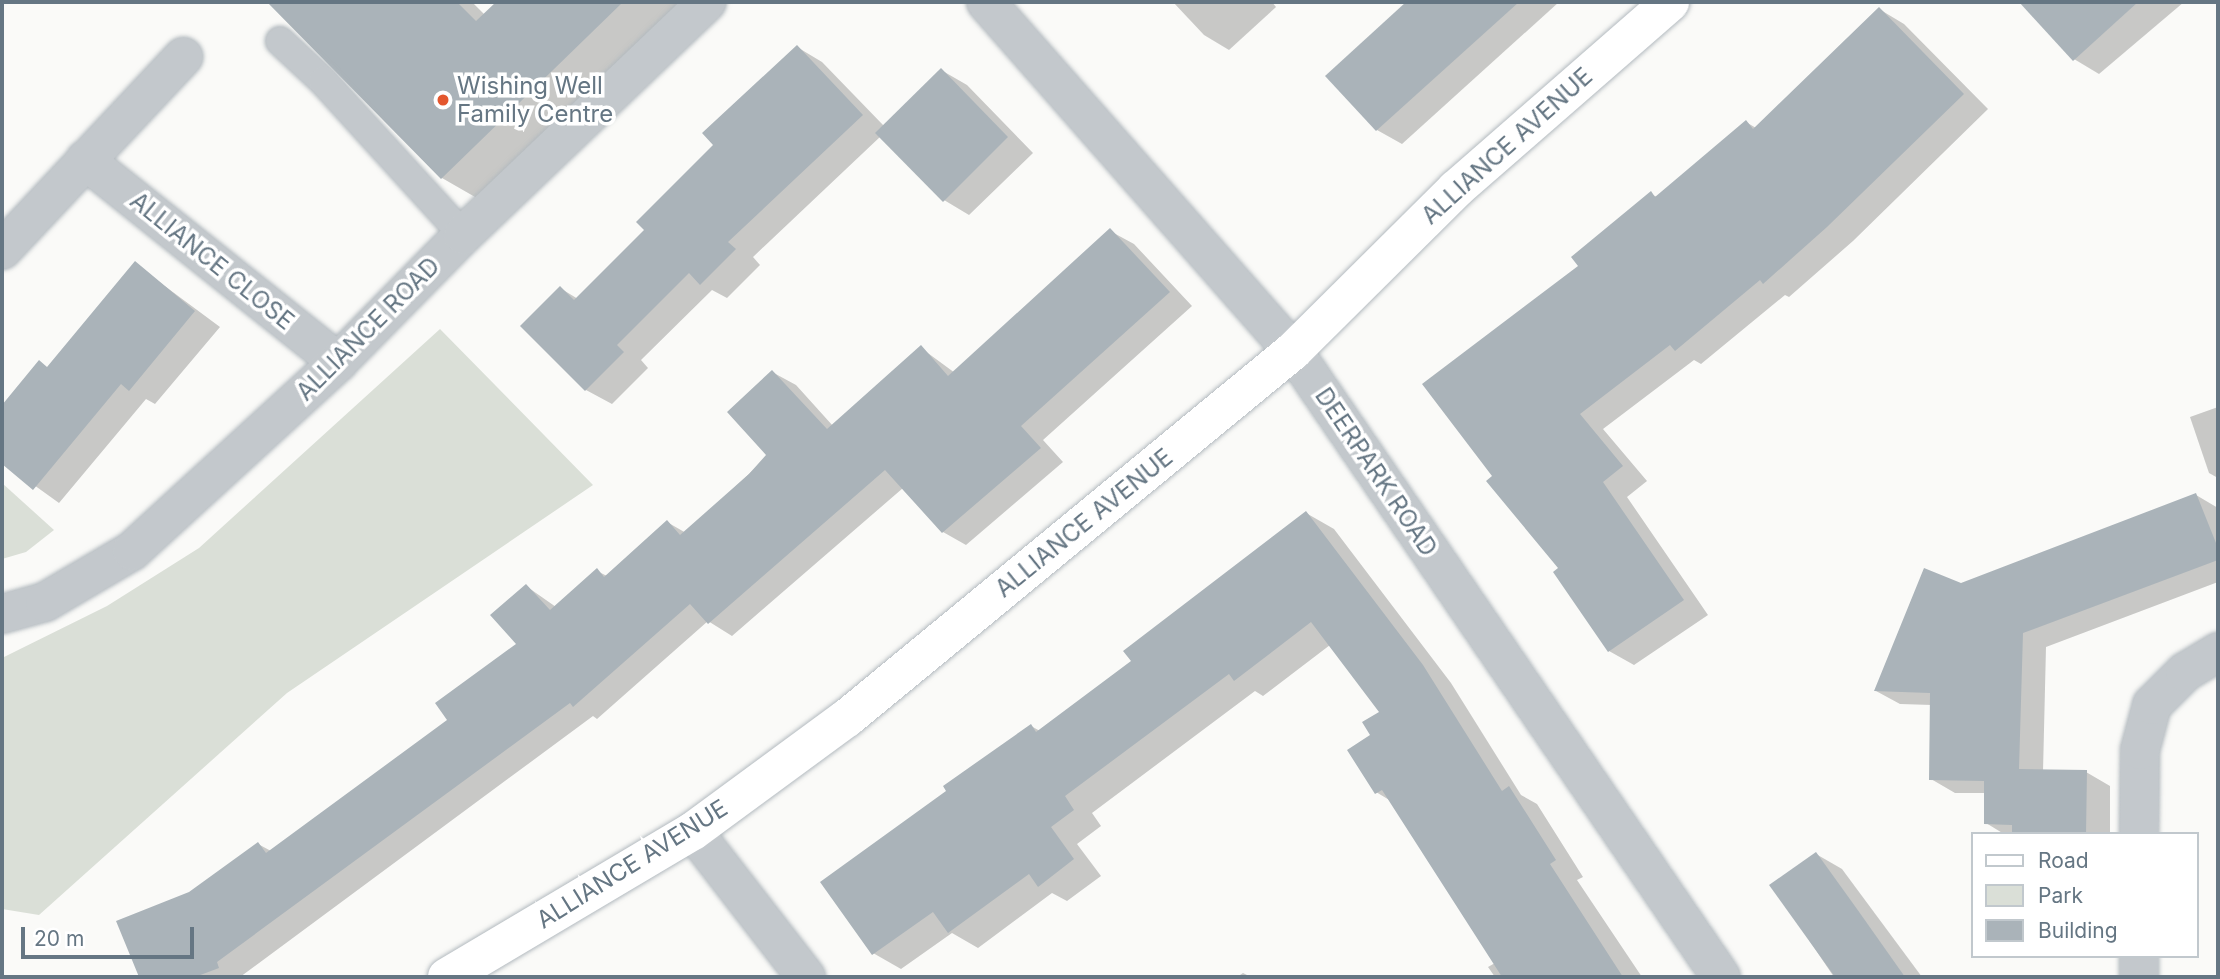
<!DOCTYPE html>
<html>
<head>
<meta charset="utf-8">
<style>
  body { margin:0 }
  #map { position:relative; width:2220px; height:979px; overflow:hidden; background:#fafaf8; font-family:Inter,sans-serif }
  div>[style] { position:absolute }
  .green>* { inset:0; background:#dadfd7 }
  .shadow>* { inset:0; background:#0003 }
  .building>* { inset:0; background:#aab3b9 }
  .roads { filter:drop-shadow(0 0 2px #b3babf) drop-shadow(0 0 2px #b3babf) }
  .lane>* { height:28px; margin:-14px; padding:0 14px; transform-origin:14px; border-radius:14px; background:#c3c8cc }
  .street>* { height:38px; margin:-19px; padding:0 19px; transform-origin:19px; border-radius:19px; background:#c3c8cc }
  .secondary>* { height:38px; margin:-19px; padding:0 19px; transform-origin:19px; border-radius:19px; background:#fff }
  .dots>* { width:19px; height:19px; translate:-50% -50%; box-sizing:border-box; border:4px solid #fff; border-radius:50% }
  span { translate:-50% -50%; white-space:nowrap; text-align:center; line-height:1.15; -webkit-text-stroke:7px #fff; paint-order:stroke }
  .poi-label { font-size:24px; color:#657683 }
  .left { translate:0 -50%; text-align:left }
  .street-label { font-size:24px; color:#657683 }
  .frame { position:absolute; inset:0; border:4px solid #657683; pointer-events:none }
  .legend { position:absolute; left:1971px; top:832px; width:228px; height:126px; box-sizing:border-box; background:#fff; border:2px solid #c1c8cd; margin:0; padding:9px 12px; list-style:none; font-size:21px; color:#657683 }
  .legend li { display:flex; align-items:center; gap:14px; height:35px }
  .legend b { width:35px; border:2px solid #c1c8cd }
  .scale { position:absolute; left:21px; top:927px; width:173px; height:32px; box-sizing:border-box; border:4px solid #657683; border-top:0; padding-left:9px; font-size:21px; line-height:24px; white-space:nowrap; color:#657683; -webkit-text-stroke:5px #fff; paint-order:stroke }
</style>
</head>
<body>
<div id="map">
  <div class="green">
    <i style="clip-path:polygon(440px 329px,593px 485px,287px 693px,39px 915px,2px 909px,2px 658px,107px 606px,199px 548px)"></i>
    <i style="clip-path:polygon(2px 483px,54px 530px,26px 552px,2px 559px)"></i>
  </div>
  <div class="shadow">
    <i style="clip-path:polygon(270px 2px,472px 2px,485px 15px,499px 2px,686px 2px,482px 201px,442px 178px)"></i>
    <i style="clip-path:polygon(1173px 2px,1272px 2px,1276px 7px,1229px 50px,1204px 35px)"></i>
    <i style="clip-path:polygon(1409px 2px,1559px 2px,1402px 144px,1377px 130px,1328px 76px)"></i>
    <i style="clip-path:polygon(2021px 2px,2184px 2px,2099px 74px,2074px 59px)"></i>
    <i style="clip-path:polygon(1879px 9px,1904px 24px,1988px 109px,1853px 241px,1789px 297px,1785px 295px,1701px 364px,1694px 360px,1603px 429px,1647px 481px,1627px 497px,1708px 615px,1634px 665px,1609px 651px,1561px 568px,1494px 477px,1581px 267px,1651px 194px,1657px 197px,1746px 122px,1756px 128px)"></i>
    <i style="clip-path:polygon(797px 47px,822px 62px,884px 126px,941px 70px,967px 85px,1033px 153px,969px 215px,944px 200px,881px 136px,753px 257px,760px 265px,727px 298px,712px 290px,641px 360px,648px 368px,612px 404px,586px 390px,522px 326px,560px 288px,578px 299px,647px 230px)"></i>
    <i style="clip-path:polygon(1110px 231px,1134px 244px,1192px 306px,1043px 440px,1063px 462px,966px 545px,943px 532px,903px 488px,732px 636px,708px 621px,597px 719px,593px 716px,240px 977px,141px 977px,118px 922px,190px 893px,258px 844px,271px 851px,450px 721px,519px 645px,526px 586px,556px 607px,597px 571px,607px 576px,667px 522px,686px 533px,769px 455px,772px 372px,796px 385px,833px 426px,921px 348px,955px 373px)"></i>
    <i style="clip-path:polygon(135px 264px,220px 327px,155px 404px,146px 399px,59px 503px,2px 462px,2px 407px,39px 362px,48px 368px)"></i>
    <i style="clip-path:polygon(2218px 407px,2218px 478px,2209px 473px,2190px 417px)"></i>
    <i style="clip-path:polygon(2196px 495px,2218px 508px,2218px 582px,2046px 647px,2043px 772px,2086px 772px,2110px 786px,2110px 834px,2004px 834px,1986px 823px,1986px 793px,1955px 793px,1931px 779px,1932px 705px,1900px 704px,1876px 691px,1961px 585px)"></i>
    <i style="clip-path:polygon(1306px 513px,1334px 529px,1451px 683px,1521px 795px,1537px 804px,1583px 877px,1577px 880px,1642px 977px,1495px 977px,1488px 967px,1495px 963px,1391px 801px,1376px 792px,1373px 736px,1381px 712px,1330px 645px,1263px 696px,1255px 691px,1092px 813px,1101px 826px,1077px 844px,1101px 876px,1067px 901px,1052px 893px,978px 948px,952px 933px,901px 969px,873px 953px,949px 791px,1031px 726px,1040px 731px,1133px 661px)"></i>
    <i style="clip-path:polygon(1816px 854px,1842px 869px,1922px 977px,1834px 977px,1772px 885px)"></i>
    <i style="clip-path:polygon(1243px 973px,1251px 977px,1237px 977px)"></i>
  </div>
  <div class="building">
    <i style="clip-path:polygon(267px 2px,457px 2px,476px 21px,496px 2px,623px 2px,441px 179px)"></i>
    <i style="clip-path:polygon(1406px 2px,1519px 2px,1376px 131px,1325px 76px)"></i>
    <i style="clip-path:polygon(2019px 2px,2138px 2px,2073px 61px)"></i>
    <i style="clip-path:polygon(1879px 7px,1964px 94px,1827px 227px,1763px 284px,1760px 280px,1675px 351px,1670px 345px,1580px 414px,1623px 466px,1603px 482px,1684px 600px,1608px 652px,1553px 572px,1558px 568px,1486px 481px,1492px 476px,1422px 384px,1578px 266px,1571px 257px,1651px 191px,1655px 197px,1746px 120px,1753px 129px)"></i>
    <i style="clip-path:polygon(797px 45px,863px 115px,728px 242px,736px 249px,700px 285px,689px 273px,617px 345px,624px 352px,585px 391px,520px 326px,560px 286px,574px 300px,644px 230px,636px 222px,713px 145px,702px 133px)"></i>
    <i style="clip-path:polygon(941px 68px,1008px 137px,943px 202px,875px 133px)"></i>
    <i style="clip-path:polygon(1110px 228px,1170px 292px,1021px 426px,1041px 448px,942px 533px,885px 470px,708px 624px,690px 604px,573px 707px,570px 703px,217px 962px,219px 968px,195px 977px,139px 977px,116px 921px,189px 892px,258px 842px,266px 853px,447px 720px,435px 703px,516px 644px,490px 615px,526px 584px,550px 610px,597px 568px,604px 577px,667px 520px,680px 535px,749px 474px,766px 455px,727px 412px,772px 370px,827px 429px,921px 345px,948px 376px)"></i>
    <i style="clip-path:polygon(135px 261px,195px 311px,129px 391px,121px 384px,33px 490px,2px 464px,2px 405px,39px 360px,47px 367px)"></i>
    <i style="clip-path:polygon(2196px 493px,2218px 548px,2218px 560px,2023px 633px,2019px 769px,2087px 770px,2086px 834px,2012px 834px,2012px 825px,1984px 824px,1984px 781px,1929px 780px,1930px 693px,1874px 691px,1924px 568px,1961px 583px)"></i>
    <i style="clip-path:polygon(1306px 511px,1423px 665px,1502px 791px,1509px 786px,1556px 860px,1550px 864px,1623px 977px,1502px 977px,1382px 790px,1375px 794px,1347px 750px,1370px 735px,1362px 722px,1379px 712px,1311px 622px,1234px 681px,1229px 674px,1065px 796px,1074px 810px,1051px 827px,1074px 859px,1038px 887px,1029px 874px,948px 933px,933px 912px,872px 955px,820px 882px,946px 791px,943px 786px,1031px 724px,1036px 732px,1131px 661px,1123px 651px)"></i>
    <i style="clip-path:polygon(1816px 852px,1857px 909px,1905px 977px,1835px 977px,1769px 885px)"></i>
  </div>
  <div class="roads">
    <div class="lane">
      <i style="left:280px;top:41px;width:59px;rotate:42.9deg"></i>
      <i style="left:323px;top:81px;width:208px;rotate:47.7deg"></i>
    </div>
    <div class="street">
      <i style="left:986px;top:2px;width:465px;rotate:48.7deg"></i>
      <i style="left:1293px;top:351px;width:758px;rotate:55.64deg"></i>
      <i style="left:85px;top:160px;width:324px;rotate:38.6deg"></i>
      <i style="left:2px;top:250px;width:265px;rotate:-46.8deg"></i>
      <i style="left:2px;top:614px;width:45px;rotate:-15.6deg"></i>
      <i style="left:45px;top:602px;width:101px;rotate:-30.4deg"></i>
      <i style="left:132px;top:551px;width:280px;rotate:-42.5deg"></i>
      <i style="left:338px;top:362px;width:178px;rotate:-45.5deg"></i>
      <i style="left:463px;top:235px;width:337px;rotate:-43.7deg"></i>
      <i style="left:693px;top:831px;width:185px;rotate:52.3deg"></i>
      <i style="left:2139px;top:834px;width:84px;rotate:-89.3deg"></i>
      <i style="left:2140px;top:750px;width:47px;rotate:-75.1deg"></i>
      <i style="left:2152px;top:705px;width:47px;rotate:-45deg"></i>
      <i style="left:2185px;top:672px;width:39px;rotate:-31deg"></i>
      <i style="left:2139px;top:977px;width:21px;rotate:-90deg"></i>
    </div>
    <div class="secondary">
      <i style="left:447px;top:977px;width:286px;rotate:-30.7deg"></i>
      <i style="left:693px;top:831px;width:191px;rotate:-36.3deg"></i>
      <i style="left:847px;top:718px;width:578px;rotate:-39.45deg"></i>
      <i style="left:1293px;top:351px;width:230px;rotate:-44.8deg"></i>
      <i style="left:1456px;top:189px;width:284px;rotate:-41.1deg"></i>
    </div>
  </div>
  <div class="dots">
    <i style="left:443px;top:100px;background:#e4572e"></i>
  </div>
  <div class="poi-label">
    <span class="left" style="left:457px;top:100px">Wishing Well<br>Family Centre</span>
  </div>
  <div class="street-label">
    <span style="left:1507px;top:146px;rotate:-42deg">ALLIANCE AVENUE</span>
    <span style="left:212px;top:261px;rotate:39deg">ALLIANCE CLOSE</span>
    <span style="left:368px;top:329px;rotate:-45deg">ALLIANCE ROAD</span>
    <span style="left:1376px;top:472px;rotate:56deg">DEERPARK ROAD</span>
    <span style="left:1084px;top:523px;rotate:-39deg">ALLIANCE AVENUE</span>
    <span style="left:632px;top:864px;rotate:-32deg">ALLIANCE AVENUE</span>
  </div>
  <div class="frame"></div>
  <ul class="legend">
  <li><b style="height:9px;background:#fff"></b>Road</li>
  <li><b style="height:19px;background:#dadfd7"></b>Park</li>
  <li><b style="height:19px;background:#aab3b9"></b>Building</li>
  </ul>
  <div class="scale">20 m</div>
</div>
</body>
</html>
